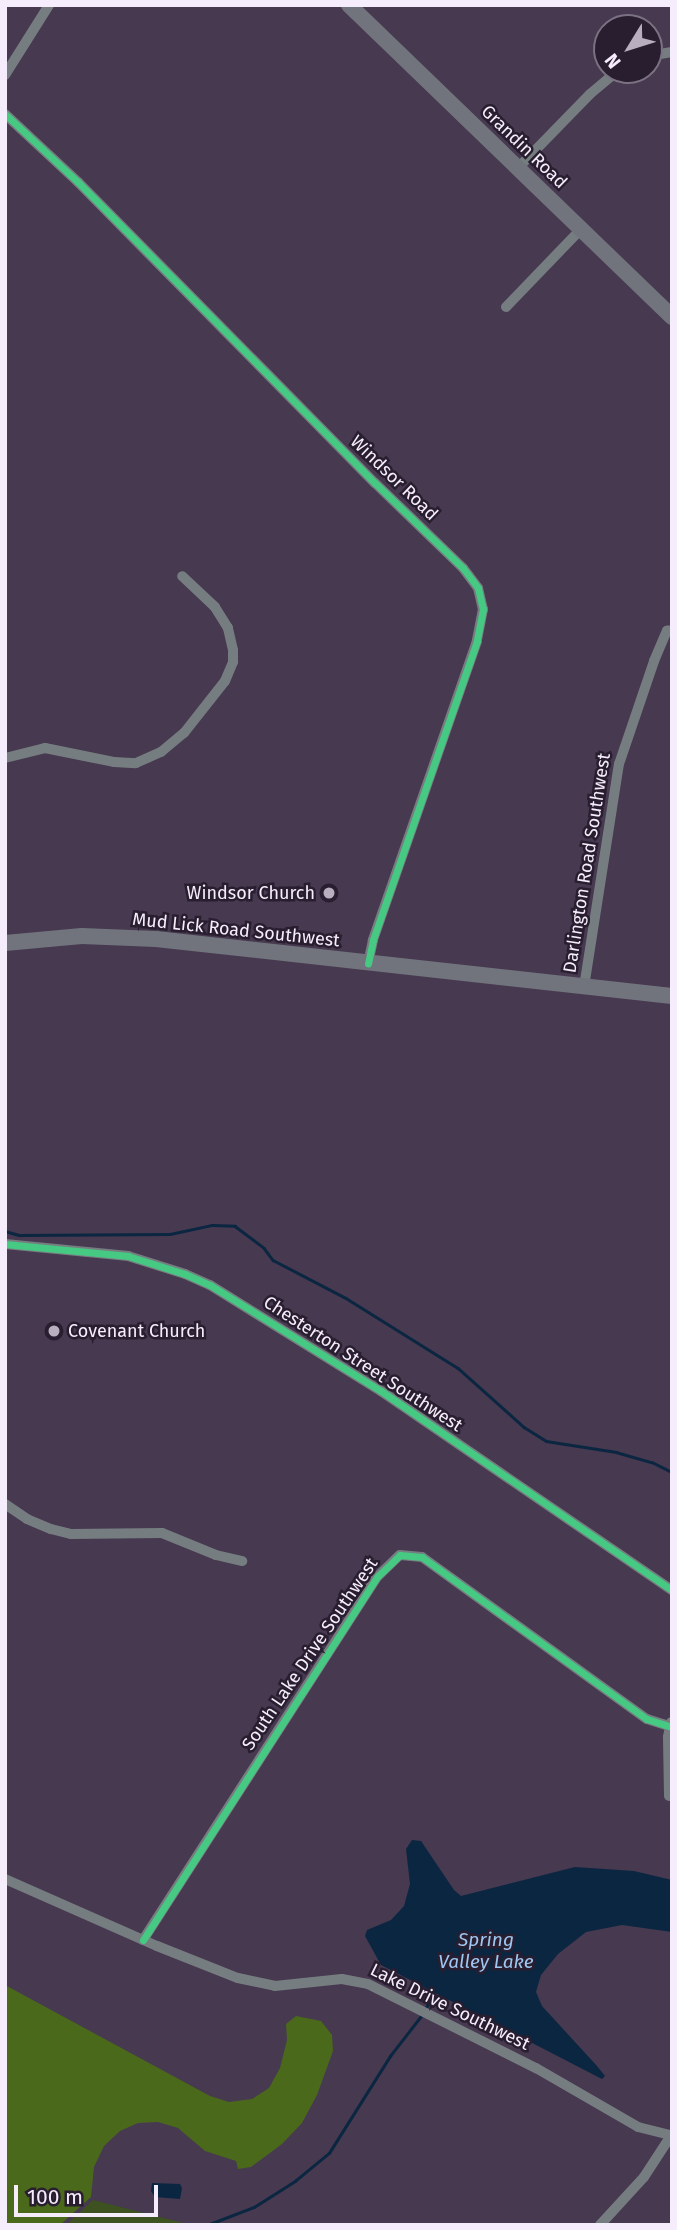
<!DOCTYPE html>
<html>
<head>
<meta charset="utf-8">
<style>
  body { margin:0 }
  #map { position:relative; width:677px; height:2230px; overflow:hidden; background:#463950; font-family:"Fira Sans",sans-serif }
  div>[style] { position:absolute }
  .green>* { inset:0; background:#3d5220 }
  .forest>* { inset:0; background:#4b691b }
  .water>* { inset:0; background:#0b2641 }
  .stream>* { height:2.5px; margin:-1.25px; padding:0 1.25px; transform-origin:1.25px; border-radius:1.25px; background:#0b2641 }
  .street>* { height:10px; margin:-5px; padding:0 5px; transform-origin:5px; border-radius:5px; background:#767d80 }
  .secondary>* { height:16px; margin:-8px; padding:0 8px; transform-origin:8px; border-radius:8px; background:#71747c }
  .cycleway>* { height:7px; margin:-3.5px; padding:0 3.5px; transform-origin:3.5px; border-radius:3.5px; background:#46c982 }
  .dots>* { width:19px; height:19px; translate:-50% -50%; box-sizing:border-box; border:4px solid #281e30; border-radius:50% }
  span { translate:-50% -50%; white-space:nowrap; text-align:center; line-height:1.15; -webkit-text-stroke:5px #281e30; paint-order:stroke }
  .street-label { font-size:18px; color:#f5edfc }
  .poi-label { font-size:18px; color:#f5edfc }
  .right { translate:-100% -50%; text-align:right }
  .left { translate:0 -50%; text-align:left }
  .water-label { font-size:19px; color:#9dc6f1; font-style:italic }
  .frame { position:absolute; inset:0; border:7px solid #f5edfc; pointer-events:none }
  .north { position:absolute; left:593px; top:14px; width:70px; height:70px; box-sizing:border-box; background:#281e30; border:2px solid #7a7182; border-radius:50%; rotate:232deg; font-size:19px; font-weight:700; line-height:28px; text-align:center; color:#f5edfc }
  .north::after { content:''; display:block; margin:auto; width:24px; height:32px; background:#b8aec0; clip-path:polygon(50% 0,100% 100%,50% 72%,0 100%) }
  .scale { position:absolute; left:14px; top:2185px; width:144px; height:32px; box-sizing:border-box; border:4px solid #f5edfc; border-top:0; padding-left:9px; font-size:21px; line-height:24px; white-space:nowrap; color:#f5edfc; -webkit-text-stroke:5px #281e30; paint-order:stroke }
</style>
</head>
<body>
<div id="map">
  <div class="green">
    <i style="clip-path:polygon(93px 2200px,191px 2225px,66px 2225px)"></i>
  </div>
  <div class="forest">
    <i style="clip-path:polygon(5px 1985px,210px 2096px,229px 2102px,252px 2099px,269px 2088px,280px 2068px,287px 2040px,286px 2024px,296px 2016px,321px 2021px,332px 2035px,333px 2051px,317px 2095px,302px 2123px,282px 2144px,251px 2167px,238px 2169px,236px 2161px,205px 2151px,178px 2128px,158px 2122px,138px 2123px,120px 2131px,104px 2146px,94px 2167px,91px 2197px,60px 2225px,5px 2225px)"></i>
  </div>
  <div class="water">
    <i style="clip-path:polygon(412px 1840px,421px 1841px,454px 1890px,461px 1896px,575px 1867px,634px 1871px,672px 1880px,672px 1932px,622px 1925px,586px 1932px,558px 1954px,541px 1975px,536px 1992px,542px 2006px,597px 2066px,605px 2076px,602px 2079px,381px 1965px,365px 1936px,367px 1930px,391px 1920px,404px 1906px,410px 1884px,406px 1849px)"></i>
    <i style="clip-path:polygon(152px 2183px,180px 2184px,182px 2188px,180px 2199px,155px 2197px,151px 2191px)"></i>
  </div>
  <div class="stream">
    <i style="left:5px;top:1231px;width:15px;rotate:16deg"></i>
    <i style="left:19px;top:1235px;width:151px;rotate:-0.4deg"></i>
    <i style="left:170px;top:1234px;width:43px;rotate:-12.1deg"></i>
    <i style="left:212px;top:1225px;width:23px;rotate:2deg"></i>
    <i style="left:235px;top:1226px;width:36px;rotate:37deg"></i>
    <i style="left:264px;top:1248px;width:15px;rotate:53deg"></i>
    <i style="left:273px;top:1260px;width:82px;rotate:27.5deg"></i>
    <i style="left:346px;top:1298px;width:132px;rotate:32deg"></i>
    <i style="left:458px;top:1368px;width:89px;rotate:41.8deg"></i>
    <i style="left:524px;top:1427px;width:26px;rotate:32deg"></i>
    <i style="left:546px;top:1441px;width:71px;rotate:8.9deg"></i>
    <i style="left:616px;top:1452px;width:37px;rotate:16deg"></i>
    <i style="left:652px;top:1462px;width:22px;rotate:27deg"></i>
    <i style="left:425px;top:2010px;width:21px;rotate:-65deg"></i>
    <i style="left:207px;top:2225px;width:50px;rotate:-21deg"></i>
    <i style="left:254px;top:2207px;width:49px;rotate:-32.4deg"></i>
    <i style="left:295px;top:2181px;width:44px;rotate:-39.5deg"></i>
    <i style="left:329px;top:2153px;width:115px;rotate:-57.8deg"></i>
    <i style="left:390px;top:2056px;width:51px;rotate:-52.2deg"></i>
  </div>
  <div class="street">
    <i style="left:649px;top:56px;width:23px;rotate:-10deg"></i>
    <i style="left:5px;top:75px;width:83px;rotate:-57.8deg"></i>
    <i style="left:5px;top:114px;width:100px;rotate:43deg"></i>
    <i style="left:78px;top:182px;width:423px;rotate:45.4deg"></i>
    <i style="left:375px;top:483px;width:122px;rotate:44deg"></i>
    <i style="left:463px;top:568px;width:25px;rotate:53deg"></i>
    <i style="left:478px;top:588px;width:22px;rotate:77deg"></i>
    <i style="left:483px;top:609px;width:33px;rotate:101deg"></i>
    <i style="left:477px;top:641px;width:317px;rotate:109.2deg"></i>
    <i style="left:373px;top:940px;width:24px;rotate:102deg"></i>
    <i style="left:518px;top:168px;width:103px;rotate:-45.8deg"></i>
    <i style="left:590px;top:94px;width:38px;rotate:-40deg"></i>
    <i style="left:506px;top:307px;width:108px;rotate:-46.1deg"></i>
    <i style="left:5px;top:758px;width:41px;rotate:-14deg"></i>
    <i style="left:45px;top:748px;width:70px;rotate:11.5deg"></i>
    <i style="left:114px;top:762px;width:22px;rotate:3deg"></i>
    <i style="left:136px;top:763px;width:27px;rotate:-24deg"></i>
    <i style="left:161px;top:752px;width:30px;rotate:-40deg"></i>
    <i style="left:184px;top:733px;width:66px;rotate:-51.7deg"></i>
    <i style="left:225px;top:681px;width:21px;rotate:-67deg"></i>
    <i style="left:233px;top:662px;width:12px;rotate:-90deg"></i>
    <i style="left:233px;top:650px;width:23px;rotate:-103deg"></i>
    <i style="left:228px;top:628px;width:25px;rotate:-122deg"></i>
    <i style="left:215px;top:607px;width:45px;rotate:-136.8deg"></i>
    <i style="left:584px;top:987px;width:226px;rotate:-81.1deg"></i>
    <i style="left:619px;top:764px;width:109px;rotate:-71.2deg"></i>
    <i style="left:654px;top:661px;width:33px;rotate:-67deg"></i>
    <i style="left:667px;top:631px;width:5px;rotate:-11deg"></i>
    <i style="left:5px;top:1244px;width:124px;rotate:5.6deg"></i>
    <i style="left:128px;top:1256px;width:60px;rotate:17.5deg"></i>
    <i style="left:185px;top:1274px;width:27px;rotate:24deg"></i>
    <i style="left:210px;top:1285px;width:201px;rotate:31.8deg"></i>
    <i style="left:381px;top:1391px;width:353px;rotate:34.4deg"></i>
    <i style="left:5px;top:1504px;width:27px;rotate:34deg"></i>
    <i style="left:27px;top:1519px;width:26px;rotate:23deg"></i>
    <i style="left:51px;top:1529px;width:21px;rotate:14deg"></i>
    <i style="left:71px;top:1534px;width:91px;rotate:-0.6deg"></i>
    <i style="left:162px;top:1533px;width:58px;rotate:22.2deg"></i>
    <i style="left:216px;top:1555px;width:27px;rotate:13deg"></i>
    <i style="left:669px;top:1796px;width:59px;rotate:-91deg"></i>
    <i style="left:668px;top:1737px;width:15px;rotate:-79deg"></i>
    <i style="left:5px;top:1879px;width:166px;rotate:23.8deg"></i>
    <i style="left:157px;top:1946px;width:87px;rotate:21.6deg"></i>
    <i style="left:238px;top:1978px;width:38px;rotate:12deg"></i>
    <i style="left:275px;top:1986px;width:67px;rotate:-6deg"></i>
    <i style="left:342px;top:1979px;width:26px;rotate:11deg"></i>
    <i style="left:368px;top:1984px;width:188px;rotate:26.6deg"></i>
    <i style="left:536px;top:2068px;width:118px;rotate:30deg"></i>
    <i style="left:638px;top:2127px;width:32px;rotate:14deg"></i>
    <i style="left:143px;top:1940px;width:433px;rotate:-57.2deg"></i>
    <i style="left:378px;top:1576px;width:30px;rotate:-44deg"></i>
    <i style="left:400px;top:1555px;width:22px;rotate:5deg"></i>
    <i style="left:422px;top:1557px;width:277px;rotate:35.8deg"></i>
    <i style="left:647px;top:1719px;width:23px;rotate:18deg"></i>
    <i style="left:600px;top:2225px;width:65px;rotate:-47.5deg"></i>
    <i style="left:644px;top:2177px;width:51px;rotate:-56.9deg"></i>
  </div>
  <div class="secondary">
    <i style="left:349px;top:5px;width:449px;rotate:44deg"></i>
    <i style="left:5px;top:943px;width:77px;rotate:-5.2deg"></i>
    <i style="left:82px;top:936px;width:74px;rotate:2.3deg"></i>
    <i style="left:156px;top:939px;width:519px;rotate:6.3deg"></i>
  </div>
  <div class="cycleway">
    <i style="left:5px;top:114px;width:100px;rotate:43deg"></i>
    <i style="left:78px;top:182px;width:423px;rotate:45.4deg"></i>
    <i style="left:375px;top:483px;width:122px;rotate:44deg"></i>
    <i style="left:463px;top:568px;width:25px;rotate:53deg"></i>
    <i style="left:478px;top:588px;width:22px;rotate:77deg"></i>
    <i style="left:483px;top:609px;width:33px;rotate:101deg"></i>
    <i style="left:477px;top:641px;width:317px;rotate:109.2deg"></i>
    <i style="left:373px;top:940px;width:24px;rotate:102deg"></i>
    <i style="left:5px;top:1244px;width:124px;rotate:5.6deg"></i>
    <i style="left:128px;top:1256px;width:60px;rotate:17.5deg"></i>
    <i style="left:185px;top:1274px;width:27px;rotate:24deg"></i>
    <i style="left:210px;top:1285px;width:201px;rotate:31.8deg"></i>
    <i style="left:381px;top:1391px;width:353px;rotate:34.4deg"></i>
    <i style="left:143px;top:1940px;width:433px;rotate:-57.2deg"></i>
    <i style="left:378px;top:1576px;width:30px;rotate:-44deg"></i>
    <i style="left:400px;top:1555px;width:22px;rotate:5deg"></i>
    <i style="left:422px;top:1557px;width:277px;rotate:35.8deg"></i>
    <i style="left:647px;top:1719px;width:23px;rotate:18deg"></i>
  </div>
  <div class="dots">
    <i style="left:329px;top:893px;background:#b8aec0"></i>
    <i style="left:54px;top:1331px;background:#b8aec0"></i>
  </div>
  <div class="street-label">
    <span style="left:524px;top:147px;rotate:44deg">Grandin Road</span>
    <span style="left:394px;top:478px;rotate:44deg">Windsor Road</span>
    <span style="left:587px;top:863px;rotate:-81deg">Darlington Road Southwest</span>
    <span style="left:236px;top:930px;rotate:6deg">Mud Lick Road Southwest</span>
    <span style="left:363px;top:1364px;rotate:33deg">Chesterton Street Southwest</span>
    <span style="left:310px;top:1654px;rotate:-56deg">South Lake Drive Southwest</span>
    <span style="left:450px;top:2007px;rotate:26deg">Lake Drive Southwest</span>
  </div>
  <div class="poi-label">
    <span class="right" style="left:315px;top:893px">Windsor Church</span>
    <span class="left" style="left:68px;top:1331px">Covenant Church</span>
  </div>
  <div class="water-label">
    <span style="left:486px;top:1951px">Spring<br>Valley Lake</span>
  </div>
  <div class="frame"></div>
  <div class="north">N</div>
  <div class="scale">100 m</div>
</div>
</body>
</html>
